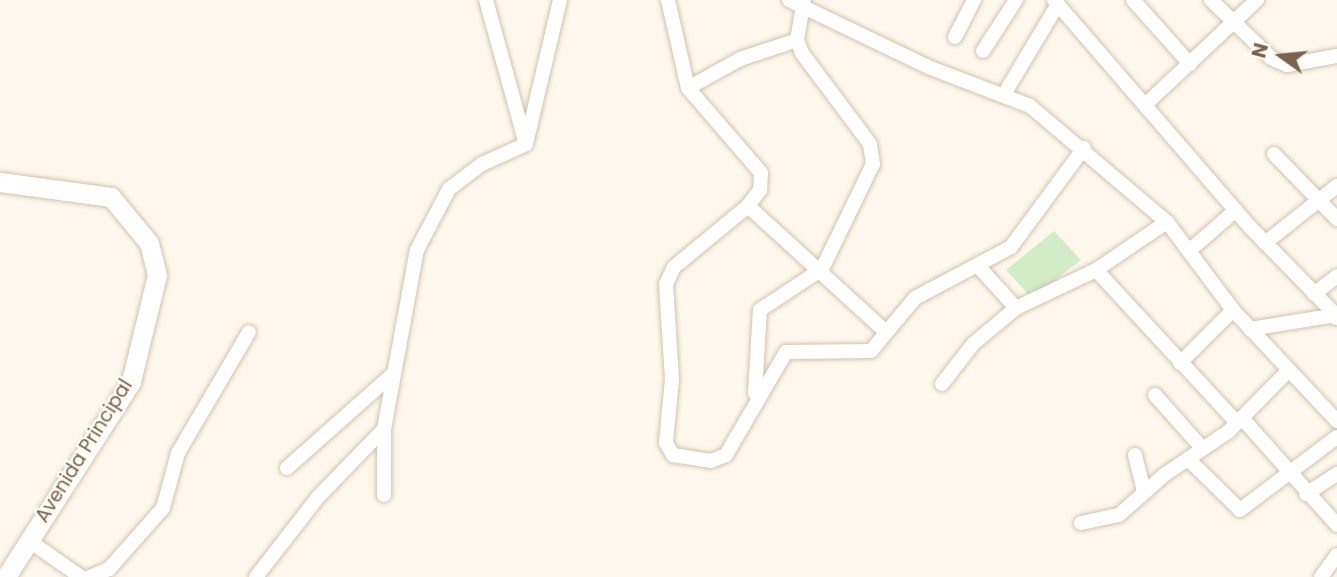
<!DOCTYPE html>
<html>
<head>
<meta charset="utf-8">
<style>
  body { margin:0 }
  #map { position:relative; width:1337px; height:577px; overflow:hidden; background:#fdf8eb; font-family:Poppins,sans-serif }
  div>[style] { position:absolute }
  .green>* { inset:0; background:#d3ecc8 }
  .roads { filter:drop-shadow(0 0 2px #d1c2af) drop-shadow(0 0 2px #d1c2af) }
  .street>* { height:14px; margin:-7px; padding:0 7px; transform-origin:7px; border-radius:7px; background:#fff }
  .secondary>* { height:19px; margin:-9.5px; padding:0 9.5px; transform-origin:9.5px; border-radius:9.5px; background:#fff }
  span { translate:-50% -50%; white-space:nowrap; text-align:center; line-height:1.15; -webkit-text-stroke:5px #fffcf3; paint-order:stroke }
  .street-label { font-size:19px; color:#7a624c }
  .north { position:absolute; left:1246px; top:21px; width:70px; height:70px; -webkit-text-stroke:5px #fffcf3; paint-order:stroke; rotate:285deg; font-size:19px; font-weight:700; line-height:28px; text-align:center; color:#7a624c }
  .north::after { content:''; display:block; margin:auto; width:24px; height:32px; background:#7a624c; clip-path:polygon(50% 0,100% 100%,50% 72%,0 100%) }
</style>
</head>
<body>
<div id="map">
  <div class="green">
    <i style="clip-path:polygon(1054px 231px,1081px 260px,1032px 298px,1006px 270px)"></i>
  </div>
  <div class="roads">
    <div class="street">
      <i style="left:486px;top:0;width:149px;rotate:74.5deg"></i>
      <i style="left:668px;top:0;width:90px;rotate:77.2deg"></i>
      <i style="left:688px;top:88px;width:112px;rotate:49.3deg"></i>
      <i style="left:761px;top:173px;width:17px;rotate:93deg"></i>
      <i style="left:760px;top:190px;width:20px;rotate:127deg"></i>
      <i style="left:748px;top:206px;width:96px;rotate:140.5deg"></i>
      <i style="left:674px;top:267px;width:19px;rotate:115deg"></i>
      <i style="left:666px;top:284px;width:95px;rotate:86.4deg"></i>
      <i style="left:672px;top:379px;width:64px;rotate:95.4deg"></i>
      <i style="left:666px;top:443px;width:14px;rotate:60deg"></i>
      <i style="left:673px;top:455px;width:38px;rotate:9deg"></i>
      <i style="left:711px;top:461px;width:16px;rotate:-22deg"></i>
      <i style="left:726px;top:455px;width:119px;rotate:-59.8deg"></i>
      <i style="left:786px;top:352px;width:85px;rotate:-0.7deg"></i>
      <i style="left:871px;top:351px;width:69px;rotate:-50.3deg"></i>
      <i style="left:915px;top:298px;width:109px;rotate:-28deg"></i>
      <i style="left:1011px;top:247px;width:123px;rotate:-53.6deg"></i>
      <i style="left:789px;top:0;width:154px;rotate:25.7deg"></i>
      <i style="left:928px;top:67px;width:109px;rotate:20.9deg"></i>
      <i style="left:1030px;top:106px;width:180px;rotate:40.3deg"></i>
      <i style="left:1167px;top:222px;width:110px;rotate:53.1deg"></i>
      <i style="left:1233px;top:310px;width:152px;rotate:46.9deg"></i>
      <i style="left:1054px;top:0;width:301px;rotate:49.2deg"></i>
      <i style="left:1251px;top:228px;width:122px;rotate:45.7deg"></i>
      <i style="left:1133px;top:0;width:86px;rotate:48.3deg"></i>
      <i style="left:1211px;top:0;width:83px;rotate:44deg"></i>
      <i style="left:1271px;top:58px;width:17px;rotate:24deg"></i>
      <i style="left:1287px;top:65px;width:51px;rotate:-10.2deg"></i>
      <i style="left:955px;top:37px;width:42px;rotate:-62.8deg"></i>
      <i style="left:983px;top:51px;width:61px;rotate:-57.1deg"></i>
      <i style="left:688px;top:88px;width:60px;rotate:-29.1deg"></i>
      <i style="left:740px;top:59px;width:60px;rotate:-18.4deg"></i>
      <i style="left:1006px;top:91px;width:101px;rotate:-59.1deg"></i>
      <i style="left:1145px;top:105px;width:154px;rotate:-43.2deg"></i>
      <i style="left:526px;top:144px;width:148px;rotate:-76.7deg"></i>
      <i style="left:1274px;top:154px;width:91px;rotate:45.9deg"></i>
      <i style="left:748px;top:206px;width:185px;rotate:42.4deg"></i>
      <i style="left:1265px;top:243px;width:92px;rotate:-38.4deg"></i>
      <i style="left:1189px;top:251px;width:62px;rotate:-41.1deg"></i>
      <i style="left:978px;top:266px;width:57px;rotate:47.9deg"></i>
      <i style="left:1096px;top:270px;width:208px;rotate:47.3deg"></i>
      <i style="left:1314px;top:294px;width:29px;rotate:-38deg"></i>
      <i style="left:1250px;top:329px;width:87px;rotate:-9.2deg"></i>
      <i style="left:1180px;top:363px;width:75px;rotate:-45deg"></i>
      <i style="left:942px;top:384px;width:51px;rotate:-52.2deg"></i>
      <i style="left:973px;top:344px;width:56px;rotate:-39.9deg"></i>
      <i style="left:1016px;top:308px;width:89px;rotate:-25.4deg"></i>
      <i style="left:1096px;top:270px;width:86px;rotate:-34.1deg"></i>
      <i style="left:755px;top:393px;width:83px;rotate:-86.6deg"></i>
      <i style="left:760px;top:310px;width:74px;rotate:-33.5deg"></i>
      <i style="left:822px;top:269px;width:117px;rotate:-64.1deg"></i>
      <i style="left:873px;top:164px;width:20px;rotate:-99deg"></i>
      <i style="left:870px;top:144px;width:114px;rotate:-126.8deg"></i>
      <i style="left:802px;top:53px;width:14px;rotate:-111deg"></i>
      <i style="left:797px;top:40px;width:41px;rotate:-80.1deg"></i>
      <i style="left:1155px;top:395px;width:72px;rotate:48.4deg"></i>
      <i style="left:1242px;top:418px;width:143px;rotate:48.4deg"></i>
      <i style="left:1135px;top:455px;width:37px;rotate:76deg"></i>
      <i style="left:1188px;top:459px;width:73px;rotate:44.4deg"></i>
      <i style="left:1240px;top:510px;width:121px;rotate:-37deg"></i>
      <i style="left:287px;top:468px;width:142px;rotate:-41.6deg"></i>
      <i style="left:1306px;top:494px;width:37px;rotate:-33deg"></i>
      <i style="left:384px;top:495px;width:66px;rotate:-90deg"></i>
      <i style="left:384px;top:429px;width:182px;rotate:-79.6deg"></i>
      <i style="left:417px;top:250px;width:69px;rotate:-62.3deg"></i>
      <i style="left:449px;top:189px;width:41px;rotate:-37.1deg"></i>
      <i style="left:482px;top:164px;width:48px;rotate:-24.4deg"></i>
      <i style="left:1081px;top:523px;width:39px;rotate:-12deg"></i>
      <i style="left:1119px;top:515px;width:60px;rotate:-41.6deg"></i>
      <i style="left:1164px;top:475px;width:77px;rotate:-33.9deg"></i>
      <i style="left:1228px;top:432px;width:87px;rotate:-45.5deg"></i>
      <i style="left:28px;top:540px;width:65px;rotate:34.9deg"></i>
      <i style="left:90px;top:577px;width:21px;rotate:-23deg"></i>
      <i style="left:109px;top:569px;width:81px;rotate:-48.5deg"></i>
      <i style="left:163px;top:508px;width:57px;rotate:-74.7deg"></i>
      <i style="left:178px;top:453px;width:140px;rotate:-59.6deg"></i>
      <i style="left:256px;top:577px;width:101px;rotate:-52.2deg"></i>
      <i style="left:318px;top:497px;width:95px;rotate:-45.9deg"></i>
      <i style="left:1321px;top:577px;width:27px;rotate:-54deg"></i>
    </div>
    <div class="secondary">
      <i style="left:0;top:182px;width:112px;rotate:7.7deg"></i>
      <i style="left:111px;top:197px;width:60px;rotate:50.4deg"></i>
      <i style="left:149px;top:243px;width:33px;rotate:76deg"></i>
      <i style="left:157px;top:275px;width:110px;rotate:103.7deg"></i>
      <i style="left:131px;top:382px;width:232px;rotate:122.7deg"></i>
      <i style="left:1336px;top:315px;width:1px"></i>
    </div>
  </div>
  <div class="street-label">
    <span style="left:84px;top:451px;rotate:-58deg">Avenida Principal</span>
  </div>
  <div class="north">N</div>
</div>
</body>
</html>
